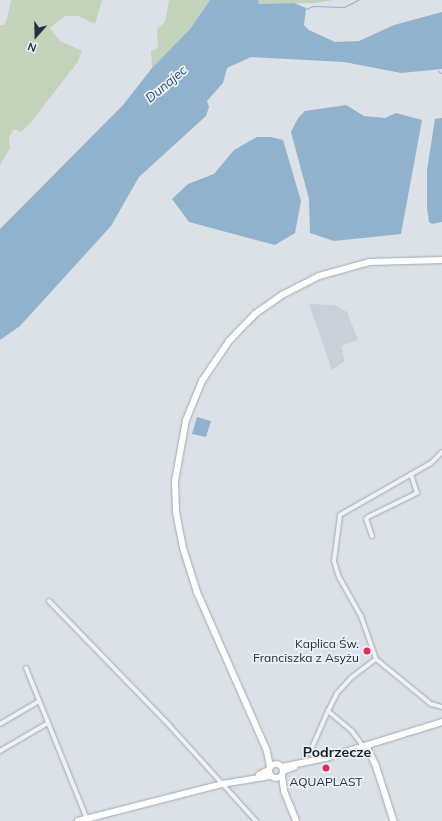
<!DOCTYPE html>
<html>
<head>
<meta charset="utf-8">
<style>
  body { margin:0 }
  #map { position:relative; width:442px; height:821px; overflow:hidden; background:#dbe1e7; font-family:Mulish,sans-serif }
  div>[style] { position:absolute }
  .built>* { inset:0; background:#c9d0da }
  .green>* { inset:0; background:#c3d2bb }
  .water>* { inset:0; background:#91b2cc }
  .stream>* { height:1px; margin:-0.5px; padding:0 0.5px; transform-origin:0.5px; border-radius:0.5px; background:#91b2cc }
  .roads { filter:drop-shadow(0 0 1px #a0a8b1) drop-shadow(0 0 1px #a0a8b1) }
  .street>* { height:4px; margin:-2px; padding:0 2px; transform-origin:2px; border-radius:2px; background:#eef1f5 }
  .secondary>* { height:5.5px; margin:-2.75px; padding:0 2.75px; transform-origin:2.75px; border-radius:2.75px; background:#fff }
  .primary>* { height:6px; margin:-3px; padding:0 3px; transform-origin:3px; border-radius:3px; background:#fff }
  .primary>.ring { margin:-3px; padding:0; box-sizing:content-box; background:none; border:6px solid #fff; border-radius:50% }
  .dots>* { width:11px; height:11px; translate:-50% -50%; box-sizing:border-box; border:2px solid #eaf0f5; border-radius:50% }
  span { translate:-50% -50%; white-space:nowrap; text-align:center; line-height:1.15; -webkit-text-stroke:3.5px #eaf0f5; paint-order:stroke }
  .poi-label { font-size:12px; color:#242f3f }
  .right { translate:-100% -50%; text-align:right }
  .water-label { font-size:13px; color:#2a5177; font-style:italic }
  .quarter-label { font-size:14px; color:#16202f; font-weight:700 }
  .north { position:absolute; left:16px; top:16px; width:40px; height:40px; -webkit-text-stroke:3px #eaf0f5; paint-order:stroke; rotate:200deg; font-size:11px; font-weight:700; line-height:16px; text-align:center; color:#242f3f }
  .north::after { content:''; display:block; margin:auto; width:14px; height:18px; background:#242f3f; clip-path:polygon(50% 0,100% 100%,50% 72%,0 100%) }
</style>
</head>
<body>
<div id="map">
  <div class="built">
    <i style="clip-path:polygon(309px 304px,334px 305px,347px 312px,358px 340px,341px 346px,345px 361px,332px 370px)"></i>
  </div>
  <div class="green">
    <i style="clip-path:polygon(11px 0,102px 0,95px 24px,78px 16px,65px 16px,50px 28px,60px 41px,82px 51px,77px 63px,31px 122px,21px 132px,14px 129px,9px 137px,10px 148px,0 165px,0 25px,4px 25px,7px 19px)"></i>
    <i style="clip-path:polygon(169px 0,210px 0,190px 29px,152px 68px,151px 51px,156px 49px,158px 45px,157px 29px,165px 22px)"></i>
    <i style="clip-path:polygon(258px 0,333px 0,314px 3px,258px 4px)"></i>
  </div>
  <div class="water">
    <i style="clip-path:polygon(210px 0,258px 0,259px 4px,294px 3px,306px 8px,304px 25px,309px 30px,335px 42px,359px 41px,394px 25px,442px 12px,442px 69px,401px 73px,344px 62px,251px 57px,227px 68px,223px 83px,207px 101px,209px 107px,206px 116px,139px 177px,111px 226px,20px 326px,0 340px,0 229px,123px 105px,152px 68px,190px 29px)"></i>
    <i style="clip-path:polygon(346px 105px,364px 116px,385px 118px,396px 113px,422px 120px,401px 234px,334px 241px,310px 233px,309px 199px,291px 132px,298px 118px,305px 111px)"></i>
    <i style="clip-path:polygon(442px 118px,442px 222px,432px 224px,429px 222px,427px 208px,427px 170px,435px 119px)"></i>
    <i style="clip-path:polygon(257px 137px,271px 137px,283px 140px,301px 201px,295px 233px,275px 245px,189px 222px,172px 199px,188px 184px,214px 174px,234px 150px)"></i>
    <i style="clip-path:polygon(197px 417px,211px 421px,206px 437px,192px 434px)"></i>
  </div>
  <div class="stream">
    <i style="left:306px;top:9px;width:8px;rotate:-23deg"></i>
    <i style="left:313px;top:6px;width:31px;rotate:2deg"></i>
    <i style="left:344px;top:7px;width:16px;rotate:-27deg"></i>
    <i style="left:438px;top:71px;width:5px;rotate:37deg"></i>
  </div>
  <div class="roads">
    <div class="street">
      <i style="left:442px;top:452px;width:16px;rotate:135deg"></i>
      <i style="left:431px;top:463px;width:105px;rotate:150.3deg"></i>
      <i style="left:340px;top:515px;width:46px;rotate:97.4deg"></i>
      <i style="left:334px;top:561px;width:17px;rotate:73deg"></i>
      <i style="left:339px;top:577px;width:45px;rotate:60.6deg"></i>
      <i style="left:361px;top:616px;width:46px;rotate:70.8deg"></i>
      <i style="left:376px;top:659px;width:71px;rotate:39.3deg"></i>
      <i style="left:431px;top:704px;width:11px;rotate:15deg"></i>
      <i style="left:372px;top:536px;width:18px;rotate:-109deg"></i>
      <i style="left:366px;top:519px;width:3px;rotate:-45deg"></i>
      <i style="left:368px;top:517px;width:55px;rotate:-26.1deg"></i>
      <i style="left:417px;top:493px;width:20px;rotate:-108deg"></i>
      <i style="left:49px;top:601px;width:173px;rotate:45.9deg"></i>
      <i style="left:169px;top:725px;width:130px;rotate:47.8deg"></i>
      <i style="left:26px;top:668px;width:163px;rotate:68deg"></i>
      <i style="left:328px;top:711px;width:20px;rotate:-63deg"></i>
      <i style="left:337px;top:693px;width:22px;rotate:-47deg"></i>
      <i style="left:352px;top:677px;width:30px;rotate:-37deg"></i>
      <i style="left:0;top:724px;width:45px;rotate:-30.5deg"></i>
      <i style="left:0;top:751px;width:56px;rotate:-30.3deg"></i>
      <i style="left:305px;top:755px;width:6px;rotate:-31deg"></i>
      <i style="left:310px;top:752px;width:45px;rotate:-66.3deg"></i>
      <i style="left:328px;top:711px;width:30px;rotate:40deg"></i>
      <i style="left:351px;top:730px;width:21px;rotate:53deg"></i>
    </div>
    <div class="secondary">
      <i style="left:367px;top:746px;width:21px;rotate:65deg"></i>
      <i style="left:376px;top:765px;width:59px;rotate:72.2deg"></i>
      <i style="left:282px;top:767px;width:45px;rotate:-11.6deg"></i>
      <i style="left:326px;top:758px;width:121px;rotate:-17.2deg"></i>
      <i style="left:283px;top:771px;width:12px;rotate:-20deg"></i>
      <i style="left:259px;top:775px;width:11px;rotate:-27deg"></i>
      <i style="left:78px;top:821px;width:149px;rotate:-14.4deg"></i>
      <i style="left:222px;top:784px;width:50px;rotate:-9.3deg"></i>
    </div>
    <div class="primary">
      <i class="ring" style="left:269px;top:764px;width:8px;height:8px"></i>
      <i style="left:270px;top:767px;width:16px;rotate:-101deg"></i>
      <i style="left:267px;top:751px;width:174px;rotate:-113.8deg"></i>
      <i style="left:197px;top:592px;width:46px;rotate:-107.7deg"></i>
      <i style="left:183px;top:548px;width:38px;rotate:-101deg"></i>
      <i style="left:176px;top:511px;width:30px;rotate:-92deg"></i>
      <i style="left:175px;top:481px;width:62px;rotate:-79.8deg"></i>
      <i style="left:186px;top:420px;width:42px;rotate:-67.7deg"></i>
      <i style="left:202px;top:381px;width:48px;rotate:-56deg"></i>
      <i style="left:229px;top:341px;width:37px;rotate:-46deg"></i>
      <i style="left:255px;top:314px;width:33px;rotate:-35deg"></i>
      <i style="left:282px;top:295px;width:42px;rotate:-27.2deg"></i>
      <i style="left:319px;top:276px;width:53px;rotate:-15.4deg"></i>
      <i style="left:370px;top:262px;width:72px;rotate:-1.6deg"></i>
      <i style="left:282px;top:775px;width:16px;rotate:83deg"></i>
      <i style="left:284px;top:791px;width:32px;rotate:68deg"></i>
    </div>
  </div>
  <div class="dots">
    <i style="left:367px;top:651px;background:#dc3056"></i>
    <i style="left:326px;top:768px;background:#dc3056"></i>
  </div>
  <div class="poi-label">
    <span class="right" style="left:359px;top:651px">Kaplica Św.<br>Franciszka z Asyżu</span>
    <span style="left:326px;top:782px">AQUAPLAST</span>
  </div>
  <div class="water-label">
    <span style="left:166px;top:84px;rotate:-40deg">Dunajec</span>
  </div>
  <div class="quarter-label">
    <span style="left:337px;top:752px">Podrzecze</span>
  </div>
  <div class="north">N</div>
</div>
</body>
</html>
